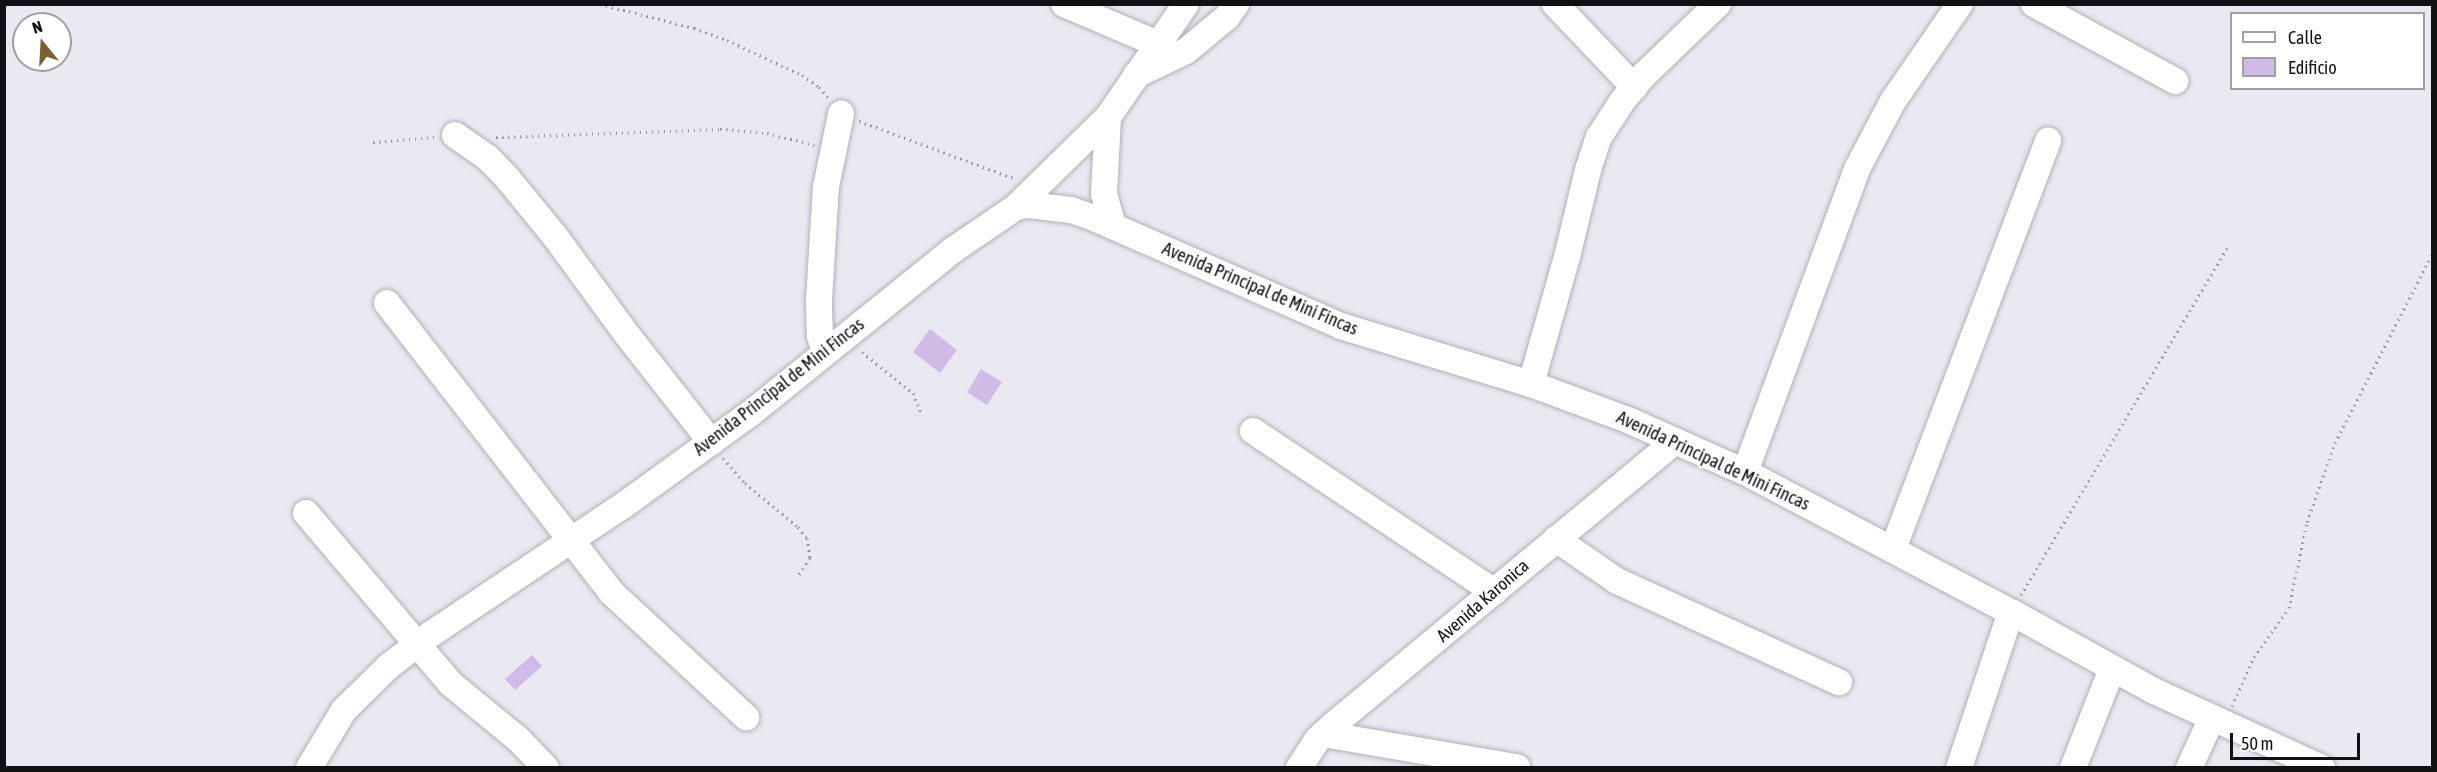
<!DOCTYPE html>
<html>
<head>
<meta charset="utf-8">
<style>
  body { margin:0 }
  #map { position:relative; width:2437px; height:772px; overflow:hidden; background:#eae8f1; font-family:"Asap Condensed",sans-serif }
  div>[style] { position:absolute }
  .building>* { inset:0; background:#d0bbe6 }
  .path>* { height:3px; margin-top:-1.5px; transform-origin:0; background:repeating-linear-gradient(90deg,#97969c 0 1.5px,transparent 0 6px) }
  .roads { filter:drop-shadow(0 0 2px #b1afb7) drop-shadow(0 0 2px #b1afb7) }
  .minor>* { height:26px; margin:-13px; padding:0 13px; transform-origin:13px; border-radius:13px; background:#fff }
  span { translate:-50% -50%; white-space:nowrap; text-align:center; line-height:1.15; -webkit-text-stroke:5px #fff; paint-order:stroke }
  .street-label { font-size:18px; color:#111013 }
  .frame { position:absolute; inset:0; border:6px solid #111013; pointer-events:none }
  .legend { position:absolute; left:2230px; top:12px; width:195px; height:78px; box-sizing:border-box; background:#fff; border:2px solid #a09fa1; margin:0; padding:8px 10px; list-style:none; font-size:18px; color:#111013 }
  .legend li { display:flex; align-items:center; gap:12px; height:30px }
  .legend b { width:30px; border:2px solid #a09fa1 }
  .north { position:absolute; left:12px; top:12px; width:60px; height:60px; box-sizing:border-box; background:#fff; border:2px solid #a09fa1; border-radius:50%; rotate:342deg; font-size:16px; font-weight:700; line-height:24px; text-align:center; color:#111013 }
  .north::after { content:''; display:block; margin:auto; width:21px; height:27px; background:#786031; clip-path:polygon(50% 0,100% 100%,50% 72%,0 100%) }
  .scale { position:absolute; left:2230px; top:733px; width:130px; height:27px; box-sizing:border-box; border:3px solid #111013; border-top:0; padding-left:8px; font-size:18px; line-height:21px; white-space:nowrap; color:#111013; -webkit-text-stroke:4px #fff; paint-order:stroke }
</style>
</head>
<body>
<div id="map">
  <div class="building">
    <i style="clip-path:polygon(930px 329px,957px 350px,940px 373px,913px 352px)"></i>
    <i style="clip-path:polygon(981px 369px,1002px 382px,987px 405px,967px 392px)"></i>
    <i style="clip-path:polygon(532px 655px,542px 666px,515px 690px,505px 679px)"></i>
  </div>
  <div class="path">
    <i style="left:600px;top:4px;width:97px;rotate:14.3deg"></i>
    <i style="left:694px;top:28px;width:35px;rotate:20deg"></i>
    <i style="left:727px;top:40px;width:83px;rotate:25deg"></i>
    <i style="left:802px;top:75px;width:21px;rotate:35deg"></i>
    <i style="left:819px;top:87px;width:15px;rotate:48deg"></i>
    <i style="left:859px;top:121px;width:167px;rotate:20.3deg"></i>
    <i style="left:496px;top:137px;width:224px;rotate:-2deg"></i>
    <i style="left:720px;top:129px;width:47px;rotate:4.9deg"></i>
    <i style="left:767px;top:133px;width:49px;rotate:14.3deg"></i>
    <i style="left:373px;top:142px;width:62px;rotate:-4.6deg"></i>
    <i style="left:862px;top:352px;width:65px;rotate:38.8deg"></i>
    <i style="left:913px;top:393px;width:24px;rotate:68deg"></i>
    <i style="left:723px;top:458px;width:33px;rotate:49deg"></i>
    <i style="left:745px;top:483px;width:69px;rotate:39.7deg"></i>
    <i style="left:798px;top:527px;width:14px;rotate:51deg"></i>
    <i style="left:807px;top:538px;width:20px;rotate:81deg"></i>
    <i style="left:810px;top:558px;width:23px;rotate:124deg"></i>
    <i style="left:2021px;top:595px;width:405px;rotate:-59.3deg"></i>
    <i style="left:2232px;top:706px;width:54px;rotate:-65.8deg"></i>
    <i style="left:2254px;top:657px;width:60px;rotate:-54.5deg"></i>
    <i style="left:2289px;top:608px;width:88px;rotate:-78.2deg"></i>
    <i style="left:2307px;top:522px;width:84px;rotate:-70.5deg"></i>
    <i style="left:2335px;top:443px;width:212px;rotate:-62.8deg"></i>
  </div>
  <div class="roads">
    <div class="minor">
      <i style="left:1064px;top:4px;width:102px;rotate:23.1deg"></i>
      <i style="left:1555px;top:4px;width:115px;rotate:46.4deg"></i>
      <i style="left:2034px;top:4px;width:161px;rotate:28.6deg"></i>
      <i style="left:1136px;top:75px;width:55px;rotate:-25.6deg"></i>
      <i style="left:1186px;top:51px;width:53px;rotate:-39.7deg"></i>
      <i style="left:1227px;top:17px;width:16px;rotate:-55deg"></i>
      <i style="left:1108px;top:117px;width:77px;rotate:93deg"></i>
      <i style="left:1104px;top:194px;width:33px;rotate:74deg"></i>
      <i style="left:455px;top:135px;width:39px;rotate:35deg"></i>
      <i style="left:487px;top:157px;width:30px;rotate:46deg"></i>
      <i style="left:508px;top:179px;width:72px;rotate:50.6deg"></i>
      <i style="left:554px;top:235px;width:125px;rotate:53.8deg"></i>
      <i style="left:628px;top:336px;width:135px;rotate:51.9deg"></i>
      <i style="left:1016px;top:207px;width:129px;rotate:-44.4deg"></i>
      <i style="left:1108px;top:117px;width:137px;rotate:-55.4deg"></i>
      <i style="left:387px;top:303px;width:367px;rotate:52.2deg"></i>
      <i style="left:612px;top:593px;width:183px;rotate:42.8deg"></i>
      <i style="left:825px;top:353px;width:18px;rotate:-106deg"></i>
      <i style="left:820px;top:336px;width:36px;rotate:-92deg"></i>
      <i style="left:819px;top:300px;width:113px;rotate:-86.5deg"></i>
      <i style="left:826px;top:187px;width:75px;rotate:-78.4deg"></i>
      <i style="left:1531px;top:384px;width:132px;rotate:-74.2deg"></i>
      <i style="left:1567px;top:257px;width:89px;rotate:-76.4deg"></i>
      <i style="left:1588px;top:170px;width:35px;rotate:-72deg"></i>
      <i style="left:1599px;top:137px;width:44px;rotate:-57deg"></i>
      <i style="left:1623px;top:100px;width:35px;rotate:-50deg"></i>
      <i style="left:1646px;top:73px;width:100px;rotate:-43.8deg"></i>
      <i style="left:1253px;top:431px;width:290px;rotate:33.7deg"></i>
      <i style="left:1745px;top:472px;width:323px;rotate:-69.7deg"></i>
      <i style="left:1857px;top:169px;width:77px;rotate:-62.1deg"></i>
      <i style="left:1893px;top:101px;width:118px;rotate:-55.4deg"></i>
      <i style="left:306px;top:513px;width:224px;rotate:49.7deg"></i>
      <i style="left:451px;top:684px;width:87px;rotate:39.4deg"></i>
      <i style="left:518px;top:739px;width:40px;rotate:46deg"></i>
      <i style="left:1556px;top:539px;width:74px;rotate:34.5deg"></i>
      <i style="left:1617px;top:581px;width:244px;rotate:24.5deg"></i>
      <i style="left:1893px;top:549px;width:437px;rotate:-69.2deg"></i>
      <i style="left:1323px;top:734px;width:197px;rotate:9.7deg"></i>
      <i style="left:309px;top:768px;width:68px;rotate:-58.9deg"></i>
      <i style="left:344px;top:710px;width:63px;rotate:-44.4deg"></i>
      <i style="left:389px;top:666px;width:53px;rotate:-37.3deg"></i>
      <i style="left:431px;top:634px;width:232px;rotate:-33.8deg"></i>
      <i style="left:624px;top:505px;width:157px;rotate:-35.9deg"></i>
      <i style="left:751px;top:413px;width:260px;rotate:-38.9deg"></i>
      <i style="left:953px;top:250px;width:76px;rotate:-34.3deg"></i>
      <i style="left:1016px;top:207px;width:13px;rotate:-9deg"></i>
      <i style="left:1029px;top:205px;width:42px;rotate:6.8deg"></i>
      <i style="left:1071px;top:210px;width:24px;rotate:19deg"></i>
      <i style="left:1094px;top:218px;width:270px;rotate:23.6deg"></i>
      <i style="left:1341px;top:326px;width:199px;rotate:17deg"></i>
      <i style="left:1531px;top:384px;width:103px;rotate:20.4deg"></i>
      <i style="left:1628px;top:420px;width:128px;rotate:24deg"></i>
      <i style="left:1745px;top:472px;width:301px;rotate:27.8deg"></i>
      <i style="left:2011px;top:612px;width:163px;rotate:28.9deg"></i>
      <i style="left:2154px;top:691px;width:185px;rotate:24.6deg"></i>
      <i style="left:1299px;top:768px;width:33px;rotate:-57deg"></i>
      <i style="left:1317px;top:740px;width:21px;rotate:-43deg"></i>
      <i style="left:1332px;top:726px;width:446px;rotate:-39.7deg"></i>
      <i style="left:1959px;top:768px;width:164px;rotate:-71.6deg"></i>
      <i style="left:2073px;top:768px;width:106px;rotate:-68.5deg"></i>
      <i style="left:2189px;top:768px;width:55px;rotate:-65.3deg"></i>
    </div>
  </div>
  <div class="street-label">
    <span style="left:1260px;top:289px;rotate:23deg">Avenida Principal de Mini Fincas</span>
    <span style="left:779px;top:387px;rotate:-38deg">Avenida Principal de Mini Fincas</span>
    <span style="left:1713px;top:461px;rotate:25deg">Avenida Principal de Mini Fincas</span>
    <span style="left:1483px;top:601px;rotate:-41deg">Avenida Karonica</span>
  </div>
  <div class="frame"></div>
  <ul class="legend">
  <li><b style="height:8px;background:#fff"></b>Calle</li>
  <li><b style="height:16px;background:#d0bbe6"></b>Edificio</li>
  </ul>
  <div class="north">N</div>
  <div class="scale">50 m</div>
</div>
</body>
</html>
